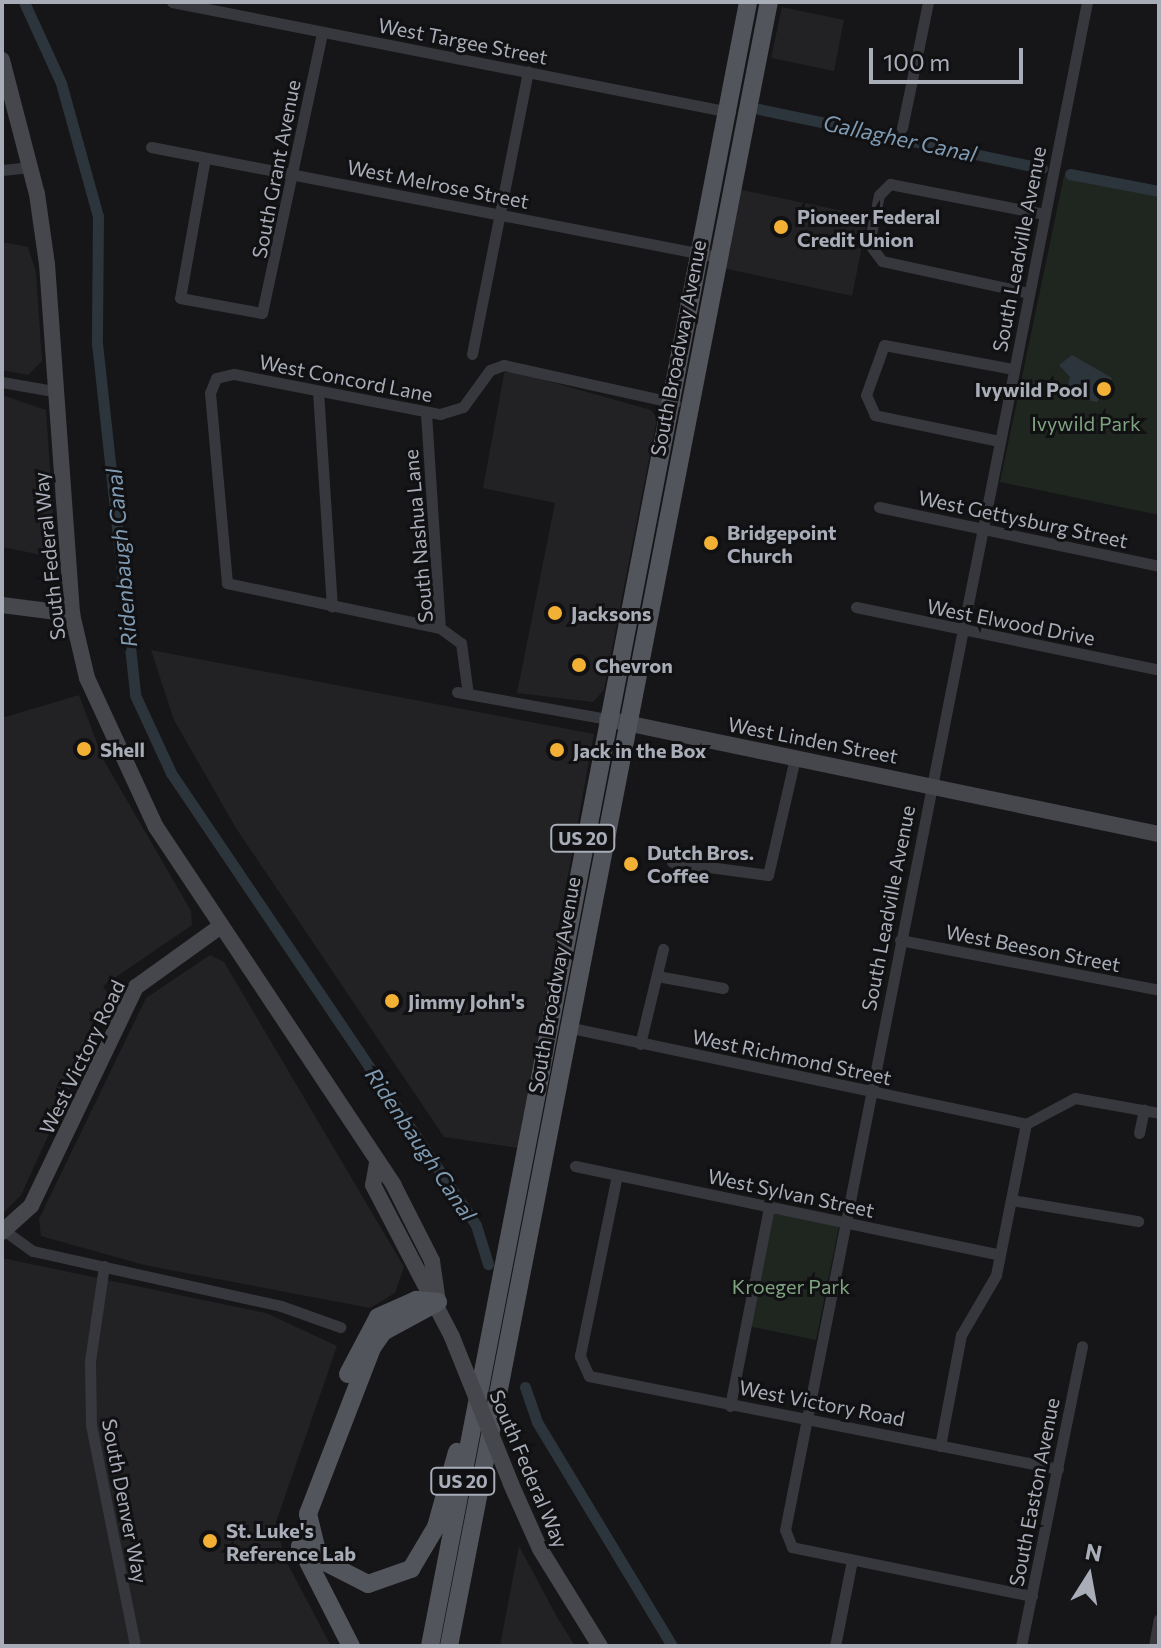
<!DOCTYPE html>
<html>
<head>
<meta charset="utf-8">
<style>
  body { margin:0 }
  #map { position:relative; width:1161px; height:1648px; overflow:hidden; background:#161618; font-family:Commissioner,sans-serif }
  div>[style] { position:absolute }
  .built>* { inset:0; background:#222225 }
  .green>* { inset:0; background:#1e261f }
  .water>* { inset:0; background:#2c353c }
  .canal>* { height:11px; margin:-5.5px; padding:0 5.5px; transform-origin:5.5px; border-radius:5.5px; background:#2c353c }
  .street>* { height:11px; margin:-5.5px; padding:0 5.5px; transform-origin:5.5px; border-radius:5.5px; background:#37383d }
  .secondary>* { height:16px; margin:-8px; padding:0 8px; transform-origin:8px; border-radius:8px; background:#45474d }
  .primary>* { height:18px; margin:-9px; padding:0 9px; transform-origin:9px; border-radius:9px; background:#53555c }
  .secondary-bridge>* { height:16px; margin:-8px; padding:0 8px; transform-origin:8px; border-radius:8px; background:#45474d }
  .dots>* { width:22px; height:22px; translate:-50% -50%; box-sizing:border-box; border:4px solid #111113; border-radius:50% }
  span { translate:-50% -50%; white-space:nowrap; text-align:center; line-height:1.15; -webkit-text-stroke:6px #111113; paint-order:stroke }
  .shield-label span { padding:2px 6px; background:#111113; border:2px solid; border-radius:6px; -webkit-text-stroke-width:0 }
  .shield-label { font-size:18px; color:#a8adb8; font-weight:700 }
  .street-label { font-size:20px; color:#a8adb8 }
  .poi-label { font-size:20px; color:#a8adb8; font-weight:700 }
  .left { translate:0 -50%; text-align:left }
  .right { translate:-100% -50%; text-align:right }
  .park-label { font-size:20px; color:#7fa381 }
  .water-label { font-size:22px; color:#7f9bb3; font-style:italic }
  .frame { position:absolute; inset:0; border:4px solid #a8adb8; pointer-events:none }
  .north { position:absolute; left:1049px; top:1536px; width:80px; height:80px; -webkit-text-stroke:6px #111113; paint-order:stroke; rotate:11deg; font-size:22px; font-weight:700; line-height:32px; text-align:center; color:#a8adb8 }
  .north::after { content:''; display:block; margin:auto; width:28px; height:36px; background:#a8adb8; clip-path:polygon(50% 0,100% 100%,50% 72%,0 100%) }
  .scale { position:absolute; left:869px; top:48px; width:154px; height:36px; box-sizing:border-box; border:4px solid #a8adb8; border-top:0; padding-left:10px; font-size:24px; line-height:28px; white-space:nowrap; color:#a8adb8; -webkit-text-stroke:6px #111113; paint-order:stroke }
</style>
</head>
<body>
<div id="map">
  <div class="built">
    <i style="clip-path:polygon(782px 7px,844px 20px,834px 71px,771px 58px)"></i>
    <i style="clip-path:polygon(737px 189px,868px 216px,852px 296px,723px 268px)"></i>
    <i style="clip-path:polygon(2px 242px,28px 247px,36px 272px,42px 361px,28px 375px,2px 370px)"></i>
    <i style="clip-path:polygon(505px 369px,651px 410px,657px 418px,604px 690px,593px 702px,517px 693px,555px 503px,483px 488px)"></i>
    <i style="clip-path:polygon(2px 395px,46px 410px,56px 558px,2px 547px)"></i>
    <i style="clip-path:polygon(151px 650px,594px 734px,518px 1148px,444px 1137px,236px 828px,174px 720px)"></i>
    <i style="clip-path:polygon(79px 695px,103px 759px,191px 911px,192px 925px,103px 986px,111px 999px,21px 1195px,2px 1214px,2px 718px)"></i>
    <i style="clip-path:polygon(210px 955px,224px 962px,404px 1267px,395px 1293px,370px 1308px,144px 1265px,41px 1236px,39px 1219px,146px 998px)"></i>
    <i style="clip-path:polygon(2px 1258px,266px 1313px,337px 1346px,276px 1522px,284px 1557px,331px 1646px,2px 1646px)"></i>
    <i style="clip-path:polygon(519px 1546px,557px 1617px,575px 1646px,500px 1646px)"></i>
  </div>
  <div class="green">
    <i style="clip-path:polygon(1064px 176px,1159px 195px,1159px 515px,1000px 482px)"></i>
    <i style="clip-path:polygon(771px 1212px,839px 1226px,816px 1340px,748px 1326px)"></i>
  </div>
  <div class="water">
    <i style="clip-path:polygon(1072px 355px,1112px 378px,1097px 402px,1065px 395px,1070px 377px,1059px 365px)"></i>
  </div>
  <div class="canal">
    <i style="left:24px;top:2px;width:89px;rotate:65.4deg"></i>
    <i style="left:61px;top:83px;width:138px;rotate:74.5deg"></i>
    <i style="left:98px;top:216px;width:127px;rotate:90.5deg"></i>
    <i style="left:97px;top:343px;width:354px;rotate:83.8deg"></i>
    <i style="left:135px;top:695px;width:86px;rotate:65.2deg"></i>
    <i style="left:171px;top:773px;width:545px;rotate:55.99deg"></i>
    <i style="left:476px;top:1225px;width:41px;rotate:72.9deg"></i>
    <i style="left:759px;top:109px;width:289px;rotate:11.8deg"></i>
    <i style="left:1070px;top:174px;width:91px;rotate:10.8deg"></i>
    <i style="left:525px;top:1387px;width:37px;rotate:71deg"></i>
    <i style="left:537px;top:1422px;width:262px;rotate:58.9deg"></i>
  </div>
  <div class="street">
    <i style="left:172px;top:2px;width:569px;rotate:11.15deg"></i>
    <i style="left:902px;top:128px;width:129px;rotate:-78.3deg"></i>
    <i style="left:151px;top:147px;width:578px;rotate:10.98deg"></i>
    <i style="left:205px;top:158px;width:142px;rotate:100.1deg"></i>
    <i style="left:180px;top:298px;width:83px;rotate:10.4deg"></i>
    <i style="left:262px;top:313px;width:287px;rotate:-77.9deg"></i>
    <i style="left:2px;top:170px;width:30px;rotate:-6deg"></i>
    <i style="left:1029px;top:293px;width:150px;rotate:-167.7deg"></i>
    <i style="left:882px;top:261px;width:21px;rotate:-127deg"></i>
    <i style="left:869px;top:244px;width:50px;rotate:-78.5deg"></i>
    <i style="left:879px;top:195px;width:16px;rotate:-45deg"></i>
    <i style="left:890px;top:184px;width:158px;rotate:11deg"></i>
    <i style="left:472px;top:354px;width:288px;rotate:-78.8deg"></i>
    <i style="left:2px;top:382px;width:52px;rotate:10deg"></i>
    <i style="left:318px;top:391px;width:216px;rotate:86.3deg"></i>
    <i style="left:426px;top:413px;width:215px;rotate:86.3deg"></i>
    <i style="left:440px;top:628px;width:26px;rotate:36deg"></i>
    <i style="left:461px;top:643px;width:51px;rotate:82.2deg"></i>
    <i style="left:999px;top:441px;width:127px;rotate:-168.2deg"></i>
    <i style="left:875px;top:415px;width:22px;rotate:-114deg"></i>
    <i style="left:866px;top:395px;width:53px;rotate:-70.2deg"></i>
    <i style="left:884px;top:345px;width:132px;rotate:10.5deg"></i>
    <i style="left:879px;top:507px;width:286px;rotate:11.9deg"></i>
    <i style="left:856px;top:607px;width:309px;rotate:11.7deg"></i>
    <i style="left:440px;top:628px;width:218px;rotate:-168.1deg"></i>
    <i style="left:227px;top:583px;width:191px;rotate:-95.1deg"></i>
    <i style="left:210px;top:393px;width:16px;rotate:-68deg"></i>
    <i style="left:216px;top:378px;width:18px;rotate:-13deg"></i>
    <i style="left:234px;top:374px;width:210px;rotate:11deg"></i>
    <i style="left:440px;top:414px;width:24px;rotate:-17deg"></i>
    <i style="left:463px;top:407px;width:46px;rotate:-53.9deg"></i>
    <i style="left:490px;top:370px;width:15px;rotate:-20deg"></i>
    <i style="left:504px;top:365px;width:175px;rotate:12.5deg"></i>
    <i style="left:457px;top:692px;width:152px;rotate:10.2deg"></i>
    <i style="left:672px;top:862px;width:97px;rotate:7.7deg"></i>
    <i style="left:768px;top:875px;width:120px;rotate:-77deg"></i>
    <i style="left:900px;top:940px;width:264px;rotate:10.9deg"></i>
    <i style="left:657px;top:976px;width:67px;rotate:10.3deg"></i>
    <i style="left:567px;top:1027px;width:469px;rotate:11.9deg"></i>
    <i style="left:640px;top:1044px;width:98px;rotate:-76.4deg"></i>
    <i style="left:1026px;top:1124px;width:55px;rotate:-28deg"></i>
    <i style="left:1075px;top:1098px;width:85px;rotate:10.1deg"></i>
    <i style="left:1139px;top:1133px;width:24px;rotate:-78deg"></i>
    <i style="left:575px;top:1166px;width:434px;rotate:11.8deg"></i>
    <i style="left:617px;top:1175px;width:185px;rotate:101.6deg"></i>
    <i style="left:580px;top:1356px;width:22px;rotate:66deg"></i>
    <i style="left:589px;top:1376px;width:478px;rotate:11.2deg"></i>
    <i style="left:1012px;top:1200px;width:128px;rotate:9.5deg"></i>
    <i style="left:5px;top:1231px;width:34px;rotate:36deg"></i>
    <i style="left:33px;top:1251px;width:254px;rotate:12.5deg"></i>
    <i style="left:281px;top:1306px;width:63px;rotate:19.6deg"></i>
    <i style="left:104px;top:1266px;width:96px;rotate:98.4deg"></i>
    <i style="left:90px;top:1361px;width:64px;rotate:89.1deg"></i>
    <i style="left:91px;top:1425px;width:225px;rotate:78.7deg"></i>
    <i style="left:730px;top:1406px;width:203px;rotate:-78.9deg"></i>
    <i style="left:940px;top:1446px;width:113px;rotate:-79.3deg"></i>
    <i style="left:961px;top:1335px;width:69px;rotate:-59.7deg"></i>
    <i style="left:996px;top:1275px;width:154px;rotate:-78.8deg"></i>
    <i style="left:1032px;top:1596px;width:245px;rotate:-168.5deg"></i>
    <i style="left:792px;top:1547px;width:18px;rotate:-112deg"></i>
    <i style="left:785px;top:1530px;width:1558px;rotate:-78.82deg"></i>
    <i style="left:835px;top:1646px;width:88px;rotate:-78.8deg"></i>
    <i style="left:1021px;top:1646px;width:306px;rotate:-78.5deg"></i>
    <i style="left:1154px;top:1646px;width:27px;rotate:-80deg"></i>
  </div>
  <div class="secondary">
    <i style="left:2px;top:60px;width:138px;rotate:75.4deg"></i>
    <i style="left:37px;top:194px;width:71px;rotate:81.9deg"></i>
    <i style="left:47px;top:264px;width:351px;rotate:85.9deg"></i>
    <i style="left:72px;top:614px;width:66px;rotate:76.8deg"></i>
    <i style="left:87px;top:678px;width:164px;rotate:65.2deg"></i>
    <i style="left:156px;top:827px;width:429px;rotate:56.4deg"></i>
    <i style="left:393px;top:1184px;width:86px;rotate:63.1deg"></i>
    <i style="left:432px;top:1261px;width:41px;rotate:81.7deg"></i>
    <i style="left:2px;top:605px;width:71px;rotate:7.3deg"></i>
    <i style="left:607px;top:719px;width:564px;rotate:11.77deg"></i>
    <i style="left:377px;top:1163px;width:22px;rotate:100deg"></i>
    <i style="left:373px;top:1185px;width:171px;rotate:62.5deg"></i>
    <i style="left:2px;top:1232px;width:39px;rotate:-42deg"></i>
    <i style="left:31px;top:1206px;width:243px;rotate:-64.4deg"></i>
    <i style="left:136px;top:987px;width:105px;rotate:-35.7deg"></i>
    <i style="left:511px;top:1484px;width:71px;rotate:66deg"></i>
    <i style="left:540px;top:1549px;width:114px;rotate:58.3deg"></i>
  </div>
  <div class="primary">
    <i style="left:438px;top:1302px;width:63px;rotate:151.4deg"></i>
    <i style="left:383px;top:1332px;width:19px;rotate:125deg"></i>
    <i style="left:372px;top:1348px;width:178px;rotate:111.1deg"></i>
    <i style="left:308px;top:1514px;width:46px;rotate:76.3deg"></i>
    <i style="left:319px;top:1559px;width:55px;rotate:27deg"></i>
    <i style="left:368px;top:1584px;width:46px;rotate:-19.2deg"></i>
    <i style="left:411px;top:1569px;width:49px;rotate:-59.2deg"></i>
    <i style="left:436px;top:1527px;width:78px;rotate:-74.4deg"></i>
    <i style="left:348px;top:1374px;width:64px;rotate:-62.2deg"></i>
    <i style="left:378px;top:1317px;width:42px;rotate:-24.1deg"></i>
    <i style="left:416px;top:1300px;width:22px;rotate:5deg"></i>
    <i style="left:300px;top:1546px;width:112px;rotate:63deg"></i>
    <i style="left:430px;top:1646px;width:1674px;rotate:-79.05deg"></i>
    <i style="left:449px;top:1646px;width:1675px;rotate:-78.99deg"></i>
  </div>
  <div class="secondary-bridge">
    <i style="left:452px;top:1337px;width:158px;rotate:68.1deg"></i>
  </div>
  <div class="dots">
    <i style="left:781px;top:227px;background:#f2b134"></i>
    <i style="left:1104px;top:389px;background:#f2b134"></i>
    <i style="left:711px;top:543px;background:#f2b134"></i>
    <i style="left:555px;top:613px;background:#f2b134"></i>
    <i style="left:579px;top:665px;background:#f2b134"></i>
    <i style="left:84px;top:749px;background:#f2b134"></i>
    <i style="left:557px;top:750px;background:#f2b134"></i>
    <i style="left:631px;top:864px;background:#f2b134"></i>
    <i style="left:392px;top:1001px;background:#f2b134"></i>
    <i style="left:210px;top:1541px;background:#f2b134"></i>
  </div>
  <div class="shield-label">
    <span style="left:583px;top:838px">US 20</span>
    <span style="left:463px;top:1481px">US 20</span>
  </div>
  <div class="street-label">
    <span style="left:463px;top:41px;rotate:11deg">West Targee Street</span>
    <span style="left:276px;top:169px;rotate:-79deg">South Grant Avenue</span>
    <span style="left:438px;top:184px;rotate:11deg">West Melrose Street</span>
    <span style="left:1019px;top:249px;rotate:-79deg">South Leadville Avenue</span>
    <span style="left:678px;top:348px;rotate:-79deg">South Broadway Avenue</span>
    <span style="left:346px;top:378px;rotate:11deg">West Concord Lane</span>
    <span style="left:1023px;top:519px;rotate:12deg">West Gettysburg Street</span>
    <span style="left:418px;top:536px;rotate:-95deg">South Nashua Lane</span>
    <span style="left:49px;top:556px;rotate:-96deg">South Federal Way</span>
    <span style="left:1011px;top:622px;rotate:11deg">West Elwood Drive</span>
    <span style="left:813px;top:740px;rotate:11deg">West Linden Street</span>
    <span style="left:888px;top:908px;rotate:-79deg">South Leadville Avenue</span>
    <span style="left:1033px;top:948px;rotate:11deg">West Beeson Street</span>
    <span style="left:554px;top:985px;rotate:-80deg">South Broadway Avenue</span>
    <span style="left:82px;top:1057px;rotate:-64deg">West Victory Road</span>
    <span style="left:792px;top:1057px;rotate:12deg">West Richmond Street</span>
    <span style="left:791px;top:1193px;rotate:12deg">West Sylvan Street</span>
    <span style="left:822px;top:1403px;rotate:11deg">West Victory Road</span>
    <span style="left:529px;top:1469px;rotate:67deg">South Federal Way</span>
    <span style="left:1034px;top:1492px;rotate:-79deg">South Easton Avenue</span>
    <span style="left:125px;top:1501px;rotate:79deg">South Denver Way</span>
  </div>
  <div class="poi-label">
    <span class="left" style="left:797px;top:228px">Pioneer Federal<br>Credit Union</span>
    <span class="right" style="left:1088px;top:389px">Ivywild Pool</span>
    <span class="left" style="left:727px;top:544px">Bridgepoint<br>Church</span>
    <span class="left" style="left:571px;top:613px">Jacksons</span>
    <span class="left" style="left:595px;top:665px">Chevron</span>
    <span class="left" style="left:100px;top:749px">Shell</span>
    <span class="left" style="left:573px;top:750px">Jack in the Box</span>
    <span class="left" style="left:647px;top:864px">Dutch Bros.<br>Coffee</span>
    <span class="left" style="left:408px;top:1001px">Jimmy John's</span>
    <span class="left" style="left:226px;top:1542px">St. Luke's<br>Reference Lab</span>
  </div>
  <div class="park-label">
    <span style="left:1086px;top:423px">Ivywild Park</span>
    <span style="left:791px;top:1286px">Kroeger Park</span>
  </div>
  <div class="water-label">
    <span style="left:900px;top:138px;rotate:12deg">Gallagher Canal</span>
    <span style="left:121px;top:558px;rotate:-95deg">Ridenbaugh Canal</span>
    <span style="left:421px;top:1144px;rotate:56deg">Ridenbaugh Canal</span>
  </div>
  <div class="frame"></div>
  <div class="north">N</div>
  <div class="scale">100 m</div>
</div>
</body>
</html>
